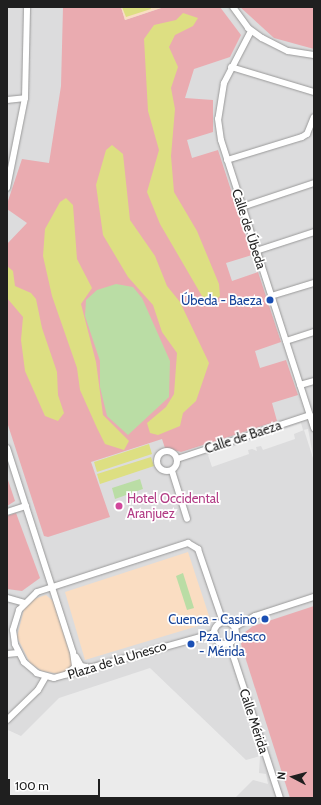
<!DOCTYPE html>
<html>
<head>
<meta charset="utf-8">
<style>
  body { margin:0 }
  #map { position:relative; width:321px; height:805px; overflow:hidden; background:#f0e5ef; font-family:Cabin,sans-serif }
  div>[style] { position:absolute }
  .residential>* { inset:0; background:#dcdcdd }
  .grass>* { inset:0; background:#eaabb0 }
  .park>* { inset:0; background:#faddc2 }
  .pitch>* { inset:0; background:#dddf82 }
  .parking>* { inset:0; background:#ebebeb }
  .water>* { inset:0; background:#badda5 }
  .roads { filter:drop-shadow(0 0 1px #999) drop-shadow(0 0 1px #999) }
  .street>* { height:6px; margin:-3px; padding:0 3px; transform-origin:3px; border-radius:3px; background:#fff }
  .street>.ring { margin:-3px; padding:0; box-sizing:content-box; background:none; border:6px solid #fff; border-radius:50% }
  .dots>* { width:11px; height:11px; translate:-50% -50%; box-sizing:border-box; border:2px solid #fff; border-radius:50% }
  span { translate:-50% -50%; white-space:nowrap; text-align:center; line-height:1.15; -webkit-text-stroke:3.5px #fff; paint-order:stroke }
  .street-label { font-size:13px; color:#1f1f1f }
  .transit-label { font-size:13px; color:#164399 }
  .right { translate:-100% -50%; text-align:right }
  .left { translate:0 -50%; text-align:left }
  .hotel-label { font-size:13px; color:#b23c85 }
  .frame { position:absolute; inset:0; border:8px solid #1f1f1f; pointer-events:none }
  .north { position:absolute; left:273px; top:757px; width:40px; height:40px; -webkit-text-stroke:3px #fff; paint-order:stroke; rotate:276deg; font-size:11px; font-weight:700; line-height:16px; text-align:center; color:#1f1f1f }
  .north::after { content:''; display:block; margin:auto; width:14px; height:18px; background:#1f1f1f; clip-path:polygon(50% 0,100% 100%,50% 72%,0 100%) }
  .scale { position:absolute; left:8px; top:779px; width:92px; height:18px; box-sizing:border-box; border:2px solid #1f1f1f; border-top:0; padding-left:5px; font-size:12px; line-height:14px; white-space:nowrap; color:#1f1f1f; -webkit-text-stroke:3px #fff; paint-order:stroke }
</style>
</head>
<body>
<div id="map">
  <div class="residential">
    <i style="clip-path:polygon(7px 7px,252px 7px,314px 42px,314px 798px,7px 798px)"></i>
  </div>
  <div class="grass">
    <i style="clip-path:polygon(63px 7px,121px 7px,125px 20px,164px 7px,220px 7px,241px 35px,230px 57px,194px 69px,185px 98px,213px 100px,213px 132px,187px 140px,192px 158px,218px 150px,252px 255px,226px 263px,232px 281px,258px 272px,281px 342px,255px 351px,260px 368px,286px 360px,298px 395px,272px 403px,277px 421px,238px 434px,181px 452px,165px 448px,162px 439px,91px 462px,110px 517px,48px 537px,44px 536px,7px 422px,7px 244px,27px 223px,7px 209px,7px 204px,22px 159px,49px 163px,61px 86px)"></i>
    <i style="clip-path:polygon(240px 7px,314px 7px,314px 49px,274px 38px)"></i>
    <i style="clip-path:polygon(7px 477px,15px 501px,7px 506px)"></i>
    <i style="clip-path:polygon(16px 513px,40px 578px,22px 591px,7px 589px,7px 516px)"></i>
    <i style="clip-path:polygon(314px 606px,314px 798px,290px 798px,241px 644px,244px 633px,253px 626px)"></i>
  </div>
  <div class="park">
    <i style="clip-path:polygon(121px 7px,164px 7px,125px 20px)"></i>
    <i style="clip-path:polygon(188px 552px,211px 622px,85px 660px,65px 592px)"></i>
    <i style="clip-path:polygon(46px 595px,53px 601px,73px 663px,71px 670px,59px 674px,42px 671px,30px 663px,17px 637px,24px 609px,34px 599px)"></i>
  </div>
  <div class="pitch">
    <i style="clip-path:polygon(122px 7px,150px 7px,151px 9px,126px 17px)"></i>
    <i style="clip-path:polygon(183px 13px,198px 18px,193px 26px,175px 35px,169px 47px,178px 67px,171px 88px,175px 109px,171px 156px,174px 192px,197px 231px,219px 284px,220px 296px,213px 303px,202px 296px,160px 224px,147px 192px,159px 150px,148px 111px,144px 39px,154px 25px,176px 20px)"></i>
    <i style="clip-path:polygon(112px 145px,123px 154px,130px 220px,155px 256px,167px 286px,180px 302px,209px 363px,196px 401px,183px 413px,180px 426px,158px 435px,150px 433px,147px 423px,166px 407px,174px 394px,177px 353px,162px 332px,153px 305px,128px 277px,103px 235px,96px 185px,106px 150px)"></i>
    <i style="clip-path:polygon(66px 198px,73px 205px,77px 259px,92px 288px,81px 304px,96px 362px,103px 415px,129px 441px,124px 450px,105px 444px,97px 428px,80px 390px,77px 368px,52px 296px,43px 256px,45px 229px,60px 202px)"></i>
    <i style="clip-path:polygon(7px 266px,13px 271px,15px 286px,31px 293px,36px 299px,42px 328px,57px 372px,58px 395px,64px 413px,58px 421px,45px 416px,25px 371px,21px 340px,23px 317px,7px 298px)"></i>
    <i style="clip-path:polygon(149px 444px,152px 454px,97px 472px,94px 462px)"></i>
    <i style="clip-path:polygon(151px 457px,154px 466px,100px 484px,97px 474px)"></i>
  </div>
  <div class="parking">
    <i style="clip-path:polygon(301px 423px,303px 430px,308px 429px,314px 461px,304px 430px,294px 434px,295px 439px,263px 450px,261px 446px,256px 447px,257px 451px,252px 449px,248px 450px,249px 454px,212px 467px,208px 455px)"></i>
    <i style="clip-path:polygon(150px 668px,246px 760px,260px 756px,259px 773px,266px 774px,268px 784px,253px 780px,235px 798px,7px 798px,8px 730px,21px 736px,59px 698px)"></i>
  </div>
  <div class="water">
    <i style="clip-path:polygon(116px 284px,133px 287px,142px 298px,170px 361px,169px 397px,128px 435px,107px 416px,100px 387px,100px 361px,85px 316px,86px 300px,97px 290px)"></i>
    <i style="clip-path:polygon(140px 479px,143px 489px,115px 499px,112px 488px)"></i>
    <i style="clip-path:polygon(183px 573px,194px 608px,187px 610px,176px 576px)"></i>
  </div>
  <div class="roads">
    <div class="street">
      <i style="left:233px;top:7px;width:26px;rotate:54deg"></i>
      <i style="left:248px;top:28px;width:17px;rotate:36deg"></i>
      <i style="left:262px;top:38px;width:29px;rotate:27deg"></i>
      <i style="left:288px;top:51px;width:26px;rotate:9deg"></i>
      <i style="left:251px;top:31px;width:59px;rotate:117.4deg"></i>
      <i style="left:224px;top:83px;width:36px;rotate:99deg"></i>
      <i style="left:218px;top:119px;width:21px;rotate:82deg"></i>
      <i style="left:221px;top:140px;width:303px;rotate:72.1deg"></i>
      <i style="left:231px;top:67px;width:87px;rotate:16.8deg"></i>
      <i style="left:7px;top:100px;width:18px;rotate:-6deg"></i>
      <i style="left:227px;top:160px;width:78px;rotate:-17deg"></i>
      <i style="left:302px;top:137px;width:6px;rotate:-31deg"></i>
      <i style="left:307px;top:134px;width:18px;rotate:-68deg"></i>
      <i style="left:7px;top:188px;width:92px;rotate:-78.7deg"></i>
      <i style="left:25px;top:98px;width:91px;rotate:-88.7deg"></i>
      <i style="left:242px;top:207px;width:76px;rotate:-18.4deg"></i>
      <i style="left:256px;top:251px;width:61px;rotate:-18.1deg"></i>
      <i style="left:271px;top:296px;width:45px;rotate:-16.8deg"></i>
      <i style="left:286px;top:341px;width:29px;rotate:-18deg"></i>
      <i style="left:300px;top:385px;width:15px;rotate:-16deg"></i>
      <i style="left:7px;top:448px;width:214px;rotate:72.1deg"></i>
      <i style="left:73px;top:652px;width:15px;rotate:82deg"></i>
      <i style="left:75px;top:667px;width:11px;rotate:139deg"></i>
      <i class="ring" style="left:157px;top:451px;width:14px;height:14px"></i>
      <i style="left:177px;top:459px;width:140px;rotate:-18.3deg"></i>
      <i style="left:172px;top:471px;width:50px;rotate:72.6deg"></i>
      <i style="left:7px;top:512px;width:20px;rotate:-18deg"></i>
      <i style="left:7px;top:598px;width:18px;rotate:16deg"></i>
      <i class="ring" style="left:214px;top:622px;width:16px;height:16px"></i>
      <i style="left:235px;top:627px;width:23px;rotate:-29deg"></i>
      <i style="left:255px;top:616px;width:62px;rotate:-17.9deg"></i>
      <i style="left:215px;top:633px;width:167px;rotate:164.4deg"></i>
      <i style="left:54px;top:678px;width:18px;rotate:-164deg"></i>
      <i style="left:37px;top:673px;width:17px;rotate:-140deg"></i>
      <i style="left:24px;top:662px;width:20px;rotate:-117deg"></i>
      <i style="left:15px;top:644px;width:14px;rotate:-98deg"></i>
      <i style="left:13px;top:630px;width:21px;rotate:-73deg"></i>
      <i style="left:19px;top:610px;width:25px;rotate:-45deg"></i>
      <i style="left:37px;top:592px;width:159px;rotate:-18deg"></i>
      <i style="left:188px;top:543px;width:12px;rotate:31deg"></i>
      <i style="left:198px;top:549px;width:77px;rotate:71.1deg"></i>
      <i style="left:229px;top:643px;width:163px;rotate:71.8deg"></i>
      <i style="left:7px;top:654px;width:11px;rotate:-5deg"></i>
      <i style="left:76px;top:657px;width:10px;rotate:61deg"></i>
      <i style="left:81px;top:666px;width:10px;rotate:11deg"></i>
      <i style="left:7px;top:720px;width:43px;rotate:-44.1deg"></i>
      <i style="left:38px;top:690px;width:16px;rotate:-60deg"></i>
    </div>
  </div>
  <div class="dots">
    <i style="left:270px;top:300px;background:#1a4fb4"></i>
    <i style="left:119px;top:506px;background:#d1479c"></i>
    <i style="left:265px;top:619px;background:#1a4fb4"></i>
    <i style="left:191px;top:644px;background:#1a4fb4"></i>
  </div>
  <div class="street-label">
    <span style="left:249px;top:229px;rotate:72deg">Calle de Úbeda</span>
    <span style="left:243px;top:437px;rotate:-18deg">Calle de Baeza</span>
    <span style="left:117px;top:660px;rotate:-17deg">Plaza de la Unesco</span>
    <span style="left:254px;top:721px;rotate:72deg">Calle Mérida</span>
  </div>
  <div class="transit-label">
    <span class="right" style="left:262px;top:300px">Úbeda - Baeza</span>
    <span class="right" style="left:257px;top:619px">Cuenca - Casino</span>
    <span class="left" style="left:199px;top:644px">Pza. Unesco<br>- Mérida</span>
  </div>
  <div class="hotel-label">
    <span class="left" style="left:127px;top:506px">Hotel Occidental<br>Aranjuez</span>
  </div>
  <div class="frame"></div>
  <div class="north">N</div>
  <div class="scale">100 m</div>
</div>
</body>
</html>
